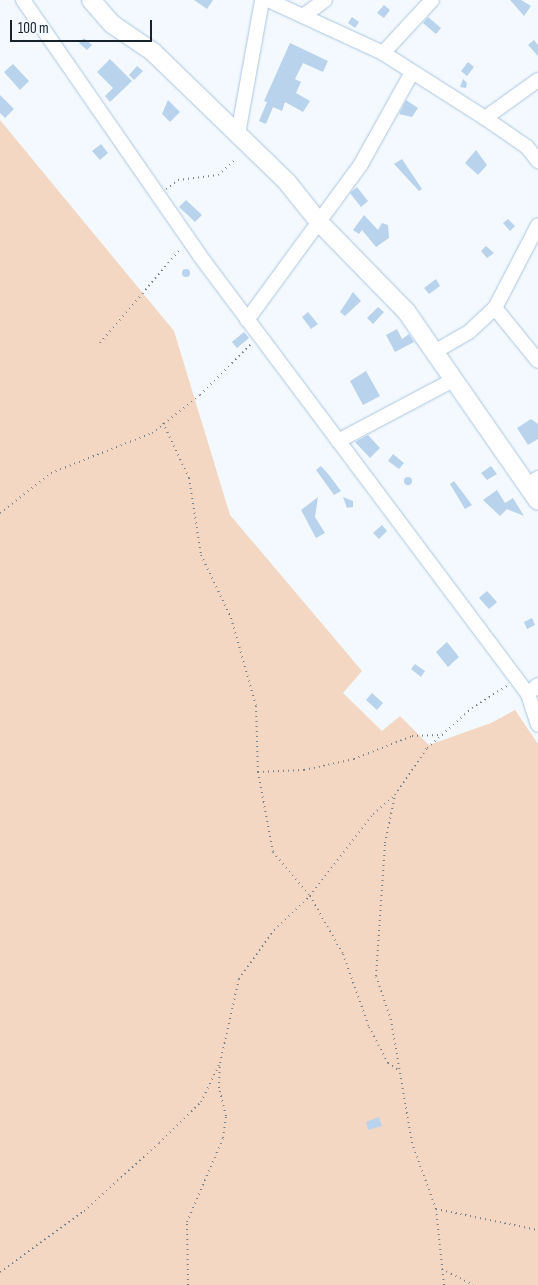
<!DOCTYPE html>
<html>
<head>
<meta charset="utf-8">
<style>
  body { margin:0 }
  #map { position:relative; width:538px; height:1285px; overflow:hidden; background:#f3f9fe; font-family:"Sofia Sans Condensed",sans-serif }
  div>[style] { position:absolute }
  .green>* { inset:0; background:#f3d7c2 }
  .building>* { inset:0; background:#b9d3ed }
  .round { border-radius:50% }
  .path>* { height:2px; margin-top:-1px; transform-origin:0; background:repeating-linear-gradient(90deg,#7b838a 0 1px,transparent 0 5px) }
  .roads { filter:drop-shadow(0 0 1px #acc5df) drop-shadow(0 0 1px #acc5df) }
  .minor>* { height:14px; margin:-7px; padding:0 7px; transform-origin:7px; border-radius:7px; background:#fff }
  .major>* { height:18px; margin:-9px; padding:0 9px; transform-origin:9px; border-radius:9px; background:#fff }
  span { translate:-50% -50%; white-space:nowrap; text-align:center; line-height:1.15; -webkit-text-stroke:5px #f3f9fe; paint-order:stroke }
  .scale { position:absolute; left:10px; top:20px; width:142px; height:22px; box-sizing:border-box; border:2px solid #18222b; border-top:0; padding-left:6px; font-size:15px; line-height:18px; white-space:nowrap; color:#18222b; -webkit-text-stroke:4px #f3f9fe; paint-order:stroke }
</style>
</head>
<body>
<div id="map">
  <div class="green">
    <i style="clip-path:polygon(0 120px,174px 331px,230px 515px,362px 671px,343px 693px,382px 731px,400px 716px,429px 745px,491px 723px,515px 710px,538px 744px,538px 1285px,0 1285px)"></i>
  </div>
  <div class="building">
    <i style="clip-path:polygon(194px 0,213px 0,207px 9px)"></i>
    <i style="clip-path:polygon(510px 0,521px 0,531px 6px,524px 16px)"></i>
    <i style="clip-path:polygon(384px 5px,390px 10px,384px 18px,377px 13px)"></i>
    <i style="clip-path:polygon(352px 17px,359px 22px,355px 28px,348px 23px)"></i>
    <i style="clip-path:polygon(428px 17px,441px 28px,436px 34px,423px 23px)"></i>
    <i style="clip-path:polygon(84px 38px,92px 45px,87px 50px,79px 43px)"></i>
    <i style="clip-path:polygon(534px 40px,538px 45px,538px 56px,528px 45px)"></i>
    <i style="clip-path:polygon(290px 43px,328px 61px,323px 72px,303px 63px,295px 79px,301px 82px,296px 93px,310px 101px,303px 112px,285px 102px,282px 111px,273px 107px,266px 124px,259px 121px,267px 102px,264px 101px)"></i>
    <i style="clip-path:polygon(110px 59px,132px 81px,110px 102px,105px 96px,113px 88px,97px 72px)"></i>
    <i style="clip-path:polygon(468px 62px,474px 67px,467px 76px,461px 71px)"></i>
    <i style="clip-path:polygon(13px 64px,29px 81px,20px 90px,4px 72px)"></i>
    <i style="clip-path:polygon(137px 66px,143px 71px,134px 80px,129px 75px)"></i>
    <i style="clip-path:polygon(463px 79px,467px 83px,466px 88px,460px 87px)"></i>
    <i style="clip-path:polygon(0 95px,14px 109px,5px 118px,0 113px)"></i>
    <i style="clip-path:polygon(168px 100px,180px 112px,170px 122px,162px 114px)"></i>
    <i style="clip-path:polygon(406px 100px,418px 108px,412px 117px,399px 114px)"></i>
    <i style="clip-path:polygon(101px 144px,108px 153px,100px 160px,92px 151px)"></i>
    <i style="clip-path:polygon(476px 150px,487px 165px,478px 175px,465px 163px)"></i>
    <i style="clip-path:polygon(402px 159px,422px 189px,419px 191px,394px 164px)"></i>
    <i style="clip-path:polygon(357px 187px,368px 201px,361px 207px,350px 193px)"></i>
    <i style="clip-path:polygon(186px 200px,202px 215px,195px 222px,179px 207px)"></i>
    <i style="clip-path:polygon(364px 215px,378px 230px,382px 223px,388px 225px,389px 238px,376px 247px,362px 230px,359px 234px,353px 230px)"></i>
    <i style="clip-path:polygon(508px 219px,515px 226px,510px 231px,503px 223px)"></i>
    <i style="clip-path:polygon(486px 246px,494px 253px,487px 258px,481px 251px)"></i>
    <i class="round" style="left:182px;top:269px;width:8px;height:8px"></i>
    <i style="clip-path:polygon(436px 279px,440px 286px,429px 294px,424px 288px)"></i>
    <i style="clip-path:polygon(353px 292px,361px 301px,345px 316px,340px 312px)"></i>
    <i style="clip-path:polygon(378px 307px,384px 312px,373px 324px,367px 318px)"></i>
    <i style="clip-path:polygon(308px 312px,318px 324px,311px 329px,302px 317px)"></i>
    <i style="clip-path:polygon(397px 329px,402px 339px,409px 334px,414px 342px,395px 352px,386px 335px)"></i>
    <i style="clip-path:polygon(244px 332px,249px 338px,237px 348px,232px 342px)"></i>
    <i style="clip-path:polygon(366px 371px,380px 396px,363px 405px,350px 381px)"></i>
    <i style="clip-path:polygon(531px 419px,538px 424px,538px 439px,528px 445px,517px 428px)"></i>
    <i style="clip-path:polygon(368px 435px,380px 448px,370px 458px,355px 442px)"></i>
    <i style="clip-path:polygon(393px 454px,404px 463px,399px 469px,388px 461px)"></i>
    <i style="clip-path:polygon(321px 466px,329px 475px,341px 491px,334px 495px,316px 470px)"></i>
    <i style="clip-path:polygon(491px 466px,497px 474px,487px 480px,481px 473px)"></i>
    <i class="round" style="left:404px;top:477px;width:8px;height:8px"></i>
    <i style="clip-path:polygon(454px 481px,472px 505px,465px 509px,450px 484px)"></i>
    <i style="clip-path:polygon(497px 490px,505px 503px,513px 498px,524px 516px,507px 509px,500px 516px,483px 500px)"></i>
    <i style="clip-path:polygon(318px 497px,315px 517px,325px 533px,316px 538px,301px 510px)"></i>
    <i style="clip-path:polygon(343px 497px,353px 501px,353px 507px,347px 508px)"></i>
    <i style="clip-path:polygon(382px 525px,387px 531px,379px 539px,373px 533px)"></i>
    <i style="clip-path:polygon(487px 591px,497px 602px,489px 609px,479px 598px)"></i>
    <i style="clip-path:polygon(532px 618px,535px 625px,527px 629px,524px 622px)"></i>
    <i style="clip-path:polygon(447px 642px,459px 657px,448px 667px,436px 652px)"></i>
    <i style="clip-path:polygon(415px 664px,425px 671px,421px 677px,411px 669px)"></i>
    <i style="clip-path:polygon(372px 693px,383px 703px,377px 710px,366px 700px)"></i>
    <i style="clip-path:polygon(379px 1117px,382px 1126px,368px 1130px,366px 1122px)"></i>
  </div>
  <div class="path">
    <i style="left:166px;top:189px;width:15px;rotate:-37deg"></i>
    <i style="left:178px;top:180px;width:40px;rotate:-7.1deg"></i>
    <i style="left:218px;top:175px;width:24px;rotate:-42deg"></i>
    <i style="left:100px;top:343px;width:125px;rotate:-49.5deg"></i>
    <i style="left:163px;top:423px;width:61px;rotate:64.7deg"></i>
    <i style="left:189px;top:478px;width:78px;rotate:81.1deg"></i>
    <i style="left:201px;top:555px;width:70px;rotate:64.5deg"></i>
    <i style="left:231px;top:618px;width:91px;rotate:74.1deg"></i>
    <i style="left:256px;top:706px;width:66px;rotate:88.3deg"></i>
    <i style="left:258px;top:772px;width:81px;rotate:79.4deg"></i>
    <i style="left:273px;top:852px;width:57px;rotate:49.9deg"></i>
    <i style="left:310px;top:896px;width:67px;rotate:60.4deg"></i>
    <i style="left:343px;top:954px;width:77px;rotate:70.4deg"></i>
    <i style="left:369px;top:1027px;width:41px;rotate:62.2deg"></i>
    <i style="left:388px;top:1063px;width:12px;rotate:35deg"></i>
    <i style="left:0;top:513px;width:65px;rotate:-38.1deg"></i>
    <i style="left:51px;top:473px;width:109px;rotate:-21.6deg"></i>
    <i style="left:152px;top:433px;width:61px;rotate:-38.4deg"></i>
    <i style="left:200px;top:395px;width:72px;rotate:-45deg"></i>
    <i style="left:258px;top:772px;width:46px;rotate:-2.5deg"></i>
    <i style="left:304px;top:770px;width:51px;rotate:-12.4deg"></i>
    <i style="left:354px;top:759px;width:62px;rotate:-21.6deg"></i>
    <i style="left:412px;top:736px;width:33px;rotate:-2deg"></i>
    <i style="left:436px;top:1209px;width:104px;rotate:11.6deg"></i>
    <i style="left:442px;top:1269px;width:35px;rotate:27deg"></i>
    <i style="left:0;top:1272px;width:104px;rotate:-36deg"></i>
    <i style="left:84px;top:1211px;width:101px;rotate:-42.2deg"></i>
    <i style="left:159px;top:1143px;width:59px;rotate:-44.3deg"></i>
    <i style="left:201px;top:1102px;width:41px;rotate:-64.1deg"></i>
    <i style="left:188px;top:1285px;width:63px;rotate:-90.9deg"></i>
    <i style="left:187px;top:1222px;width:91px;rotate:-66.8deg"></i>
    <i style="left:223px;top:1138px;width:22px;rotate:-82deg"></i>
    <i style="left:226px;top:1116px;width:29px;rotate:-104deg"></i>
    <i style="left:219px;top:1088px;width:25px;rotate:-88deg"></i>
    <i style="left:220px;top:1063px;width:86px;rotate:-77.3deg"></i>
    <i style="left:239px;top:979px;width:60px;rotate:-54.5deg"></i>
    <i style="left:274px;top:930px;width:50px;rotate:-43.4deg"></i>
    <i style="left:310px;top:896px;width:103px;rotate:-52.5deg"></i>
    <i style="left:373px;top:814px;width:29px;rotate:-41deg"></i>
    <i style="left:444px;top:1285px;width:76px;rotate:-96deg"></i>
    <i style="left:436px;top:1209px;width:70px;rotate:-110deg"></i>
    <i style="left:412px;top:1143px;width:125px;rotate:-99.7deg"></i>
    <i style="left:391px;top:1020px;width:46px;rotate:-108.8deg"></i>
    <i style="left:376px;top:976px;width:133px;rotate:-86.1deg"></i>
    <i style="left:385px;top:843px;width:49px;rotate:-78.2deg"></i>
    <i style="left:395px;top:795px;width:57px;rotate:-55.8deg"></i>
    <i style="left:427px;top:748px;width:60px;rotate:-41.6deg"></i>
    <i style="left:472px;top:708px;width:43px;rotate:-32.6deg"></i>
  </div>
  <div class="roads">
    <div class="minor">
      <i style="left:23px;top:0;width:311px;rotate:55.3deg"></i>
      <i style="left:200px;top:256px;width:547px;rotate:53.17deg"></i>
      <i style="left:528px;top:694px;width:32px;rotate:72deg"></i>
      <i style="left:268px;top:0;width:127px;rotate:24.7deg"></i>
      <i style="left:383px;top:53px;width:121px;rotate:32.5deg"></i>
      <i style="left:485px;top:118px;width:51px;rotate:34.6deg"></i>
      <i style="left:527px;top:147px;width:18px;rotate:52deg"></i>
      <i style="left:303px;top:16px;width:27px;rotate:-36deg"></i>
      <i style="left:383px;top:53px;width:72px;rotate:-47.2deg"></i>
      <i style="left:485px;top:118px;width:65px;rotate:-35.6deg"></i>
      <i style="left:238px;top:134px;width:136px;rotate:-79.8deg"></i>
      <i style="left:495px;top:308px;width:68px;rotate:50.9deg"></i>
      <i style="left:247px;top:320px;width:193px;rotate:-53.8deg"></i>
      <i style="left:361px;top:164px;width:103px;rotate:-60.9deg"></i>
      <i style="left:436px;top:351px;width:38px;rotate:-30deg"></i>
      <i style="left:469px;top:332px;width:35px;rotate:-43deg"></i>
      <i style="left:495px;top:308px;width:93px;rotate:-62.6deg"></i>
      <i style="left:338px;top:441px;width:132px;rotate:-27.9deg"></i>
      <i style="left:527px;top:485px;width:13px;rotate:-32deg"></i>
      <i style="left:528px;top:694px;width:13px;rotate:-42deg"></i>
    </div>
    <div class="major">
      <i style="left:91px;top:0;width:32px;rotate:49deg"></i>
      <i style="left:112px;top:24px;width:50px;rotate:34.3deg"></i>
      <i style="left:153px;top:52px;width:187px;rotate:44.1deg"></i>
      <i style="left:287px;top:182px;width:51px;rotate:51.3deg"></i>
      <i style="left:319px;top:222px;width:124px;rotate:45.7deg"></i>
      <i style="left:406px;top:311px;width:231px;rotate:55.2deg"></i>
    </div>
  </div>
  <div class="scale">100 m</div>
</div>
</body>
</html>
